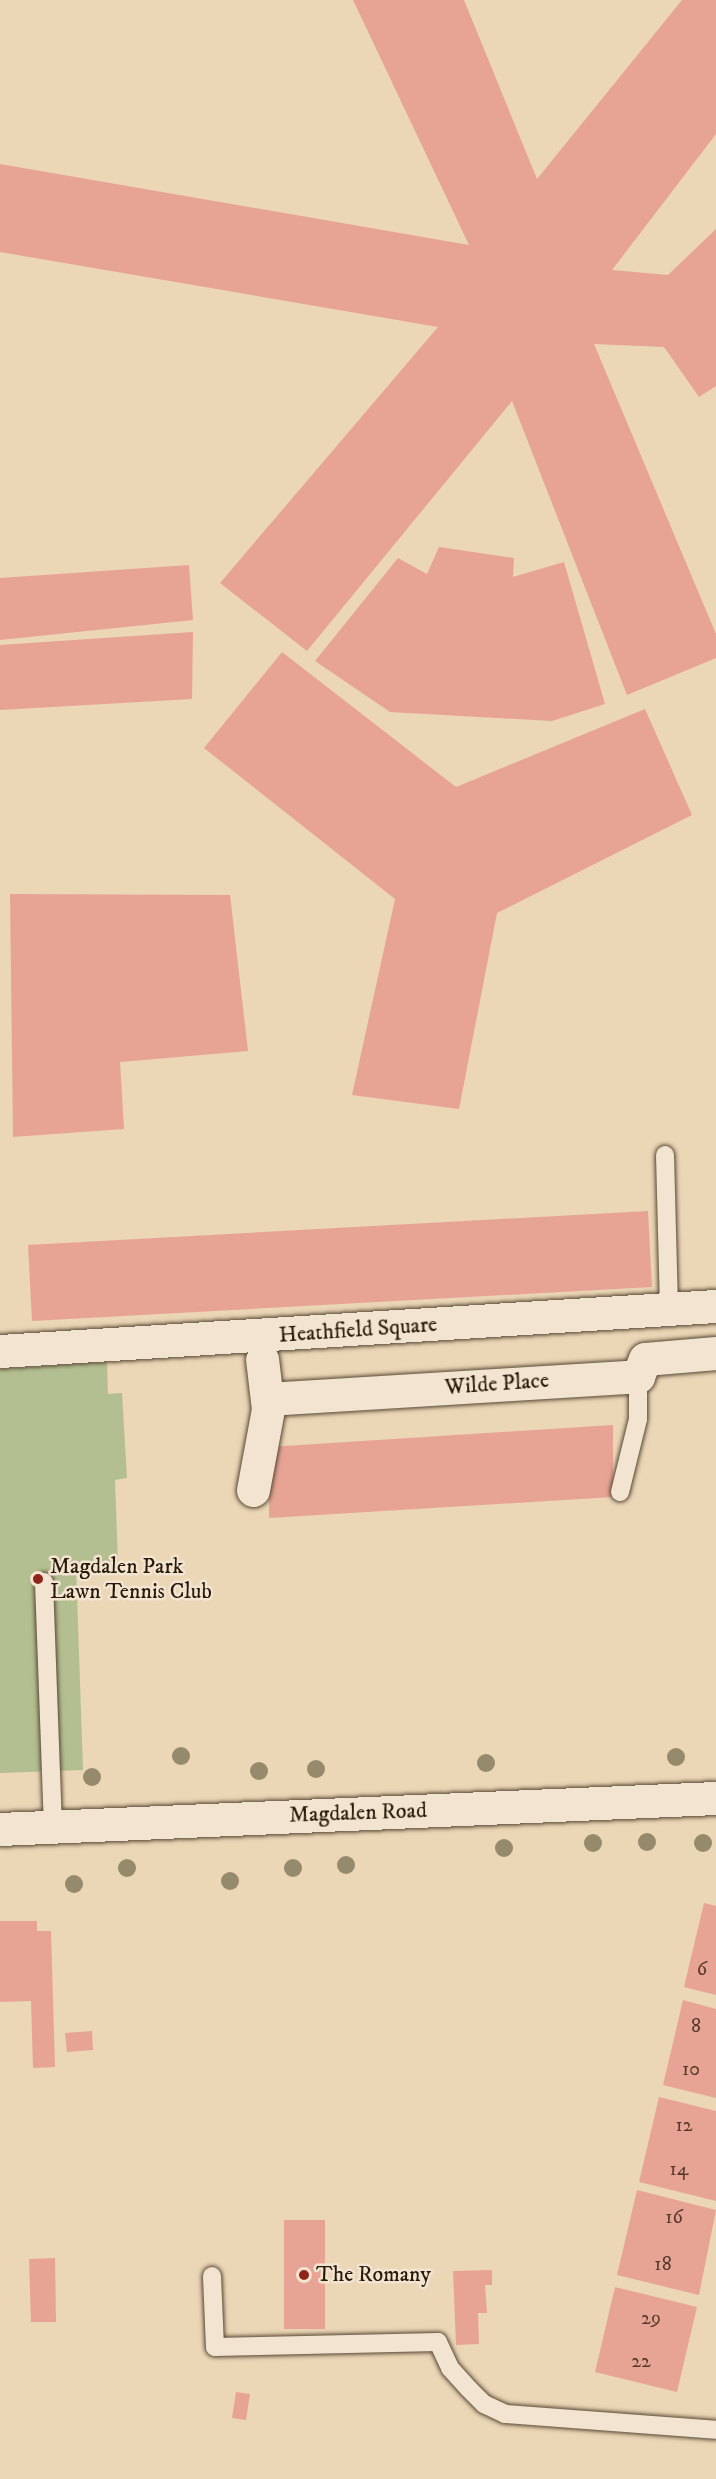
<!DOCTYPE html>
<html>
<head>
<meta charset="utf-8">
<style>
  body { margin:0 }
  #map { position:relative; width:716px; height:2479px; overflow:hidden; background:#ebd6b6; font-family:"IM FELL DW Pica",serif }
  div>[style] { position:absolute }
  .green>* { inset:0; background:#b3bf91 }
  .building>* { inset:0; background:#e7a495 }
  .roads { filter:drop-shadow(0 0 2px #584934) drop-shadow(0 0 2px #584934) }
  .lane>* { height:18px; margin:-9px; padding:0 9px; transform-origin:9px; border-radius:9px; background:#f2e4d0 }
  .street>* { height:33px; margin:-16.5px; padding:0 16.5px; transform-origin:16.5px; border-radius:16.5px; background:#f2e4d0 }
  .secondary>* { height:33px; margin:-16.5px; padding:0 16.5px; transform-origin:16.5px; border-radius:16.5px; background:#f2e4d0 }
  .trees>* { width:18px; height:18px; margin:-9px; border-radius:50%; background:#968a6d }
  .dots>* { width:16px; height:16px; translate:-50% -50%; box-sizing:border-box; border:3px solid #f2e4d0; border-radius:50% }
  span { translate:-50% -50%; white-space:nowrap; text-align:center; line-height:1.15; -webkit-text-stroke:5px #f2e4d0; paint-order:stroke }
  .number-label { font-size:20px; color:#573c2c }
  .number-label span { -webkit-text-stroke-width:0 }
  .street-label { font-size:22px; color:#271a09 }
  .poi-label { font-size:22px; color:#271a09 }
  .left { translate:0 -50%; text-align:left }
</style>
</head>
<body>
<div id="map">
  <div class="green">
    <i style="clip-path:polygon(107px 1362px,108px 1394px,122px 1393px,127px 1478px,115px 1480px,118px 1563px,76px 1565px,83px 1770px,0 1773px,0 1369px)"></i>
  </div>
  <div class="building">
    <i style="clip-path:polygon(353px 0,464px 0,537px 179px,682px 0,716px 0,716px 134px,612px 270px,668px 275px,716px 229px,716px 386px,699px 397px,664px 347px,594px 344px,716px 634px,716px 658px,627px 695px,512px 401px,307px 651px,220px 583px,438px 327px,0 252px,0 164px,469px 245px)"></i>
    <i style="clip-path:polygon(439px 547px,514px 558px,513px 577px,564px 562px,605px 704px,552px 721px,390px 712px,315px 661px,398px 558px,427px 574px)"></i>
    <i style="clip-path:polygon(189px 565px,193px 620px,0 640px,0 578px)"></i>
    <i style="clip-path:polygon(193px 632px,192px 699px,0 710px,0 645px)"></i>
    <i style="clip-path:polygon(282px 652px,456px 787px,645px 709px,692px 815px,497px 913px,459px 1109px,352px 1095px,395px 899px,204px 748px)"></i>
    <i style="clip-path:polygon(10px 894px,230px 895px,248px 1051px,120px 1062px,124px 1129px,13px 1137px)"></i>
    <i style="clip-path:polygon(648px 1211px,652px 1287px,32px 1321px,28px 1245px)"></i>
    <i style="clip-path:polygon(613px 1425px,613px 1497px,269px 1518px,269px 1447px)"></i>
    <i style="clip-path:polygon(704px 1903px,716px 1906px,716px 1995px,684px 1987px)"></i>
    <i style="clip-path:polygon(0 1921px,37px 1921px,37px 1931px,51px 1931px,55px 2067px,33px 2068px,31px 2001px,0 2002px)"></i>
    <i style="clip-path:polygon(683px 2000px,716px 2009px,716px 2098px,663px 2085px)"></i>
    <i style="clip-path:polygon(92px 2031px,93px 2050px,67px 2052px,65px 2033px)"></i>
    <i style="clip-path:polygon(659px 2097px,716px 2111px,716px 2201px,639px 2182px)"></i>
    <i style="clip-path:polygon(637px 2190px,716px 2210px,699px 2295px,617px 2275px)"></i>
    <i style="clip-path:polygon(284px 2220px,325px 2220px,325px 2329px,284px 2329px)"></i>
    <i style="clip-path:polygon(55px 2258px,56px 2322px,31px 2322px,29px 2259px)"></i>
    <i style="clip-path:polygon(492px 2270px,492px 2285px,485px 2285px,487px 2313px,478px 2313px,479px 2344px,456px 2345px,453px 2271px)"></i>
    <i style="clip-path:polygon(615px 2287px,697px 2307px,677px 2392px,595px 2372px)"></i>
    <i style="clip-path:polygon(236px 2392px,250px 2394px,246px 2420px,232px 2418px)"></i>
  </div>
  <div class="roads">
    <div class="lane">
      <i style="left:665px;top:1155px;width:154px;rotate:88.5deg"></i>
      <i style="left:620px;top:1492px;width:75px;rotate:-76.1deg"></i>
      <i style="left:638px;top:1419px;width:43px;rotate:-90deg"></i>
      <i style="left:44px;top:1582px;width:246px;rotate:87.9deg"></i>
      <i style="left:212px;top:2276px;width:71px;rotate:87.6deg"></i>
      <i style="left:215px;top:2347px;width:223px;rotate:-1.3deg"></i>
      <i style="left:438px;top:2342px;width:29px;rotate:65deg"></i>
      <i style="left:450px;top:2368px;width:28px;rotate:48deg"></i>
      <i style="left:469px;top:2389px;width:21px;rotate:45deg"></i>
      <i style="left:484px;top:2404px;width:23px;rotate:25deg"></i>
      <i style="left:505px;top:2414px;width:212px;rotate:4.3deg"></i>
    </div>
    <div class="street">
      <i style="left:0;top:1351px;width:717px;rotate:-3.6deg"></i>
      <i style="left:267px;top:1399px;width:372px;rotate:-3.5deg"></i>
      <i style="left:638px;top:1376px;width:18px;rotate:-68deg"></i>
      <i style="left:645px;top:1359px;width:71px;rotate:-4.8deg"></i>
      <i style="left:253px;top:1490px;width:82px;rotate:-79.5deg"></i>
      <i style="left:268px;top:1409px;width:50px;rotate:-96.8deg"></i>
    </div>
    <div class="secondary">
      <i style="left:0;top:1829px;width:717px;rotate:-2.48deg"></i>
    </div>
  </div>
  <div class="trees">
    <i style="left:181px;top:1756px"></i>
    <i style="left:676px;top:1757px"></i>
    <i style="left:486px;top:1763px"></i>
    <i style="left:316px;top:1769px"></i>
    <i style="left:259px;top:1771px"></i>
    <i style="left:92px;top:1777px"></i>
    <i style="left:647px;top:1842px"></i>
    <i style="left:593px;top:1843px"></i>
    <i style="left:703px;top:1843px"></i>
    <i style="left:504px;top:1848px"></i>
    <i style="left:346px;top:1865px"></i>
    <i style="left:127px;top:1868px"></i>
    <i style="left:293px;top:1868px"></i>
    <i style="left:230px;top:1881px"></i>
    <i style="left:74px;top:1884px"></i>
  </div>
  <div class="dots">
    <i style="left:38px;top:1579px;background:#8f2418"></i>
    <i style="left:304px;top:2275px;background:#8f2418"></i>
  </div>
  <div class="number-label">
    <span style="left:702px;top:1969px">6</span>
    <span style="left:696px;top:2026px">8</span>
    <span style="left:691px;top:2069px">10</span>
    <span style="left:684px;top:2125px">12</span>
    <span style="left:679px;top:2169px">14</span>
    <span style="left:674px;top:2217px">16</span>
    <span style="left:663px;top:2264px">18</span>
    <span style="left:651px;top:2318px">29</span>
    <span style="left:641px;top:2361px">22</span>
  </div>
  <div class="street-label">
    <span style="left:358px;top:1330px;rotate:-4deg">Heathfield Square</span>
    <span style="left:497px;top:1384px;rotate:-4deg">Wilde Place</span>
    <span style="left:358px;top:1813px;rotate:-2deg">Magdalen Road</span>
  </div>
  <div class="poi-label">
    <span class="left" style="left:50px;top:1579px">Magdalen Park<br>Lawn Tennis Club</span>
    <span class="left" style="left:316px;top:2275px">The Romany</span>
  </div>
</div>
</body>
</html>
